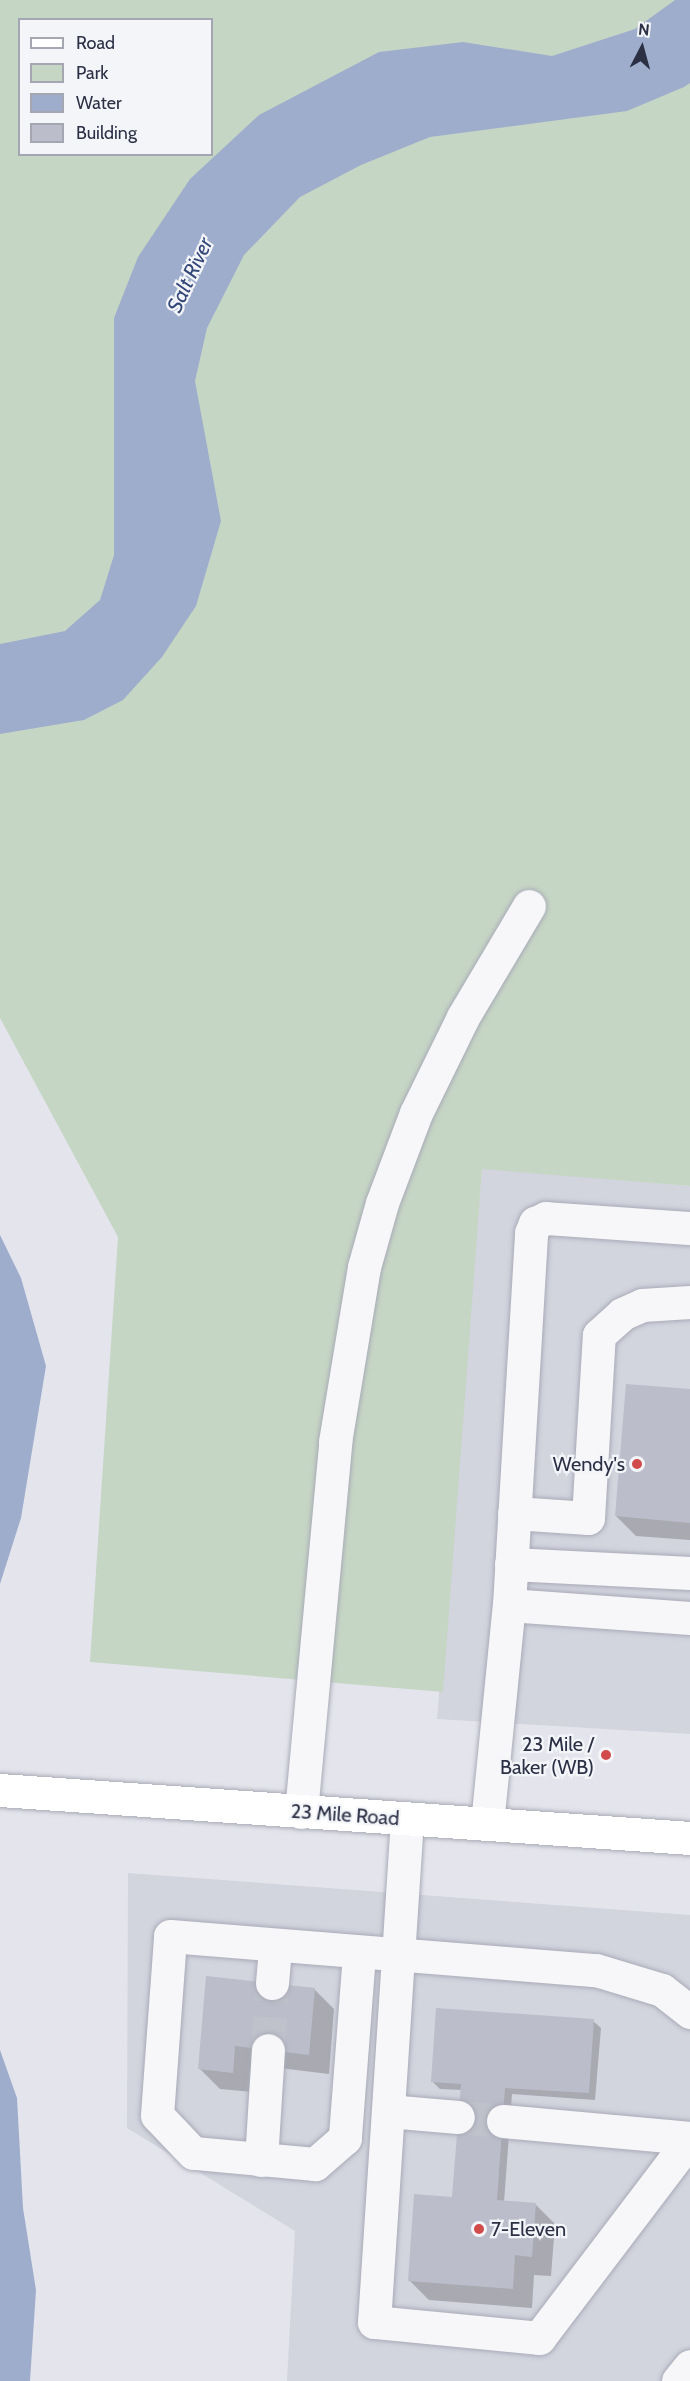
<!DOCTYPE html>
<html>
<head>
<meta charset="utf-8">
<style>
  body { margin:0 }
  #map { position:relative; width:690px; height:2381px; overflow:hidden; background:#e4e5ec; font-family:Cabin,sans-serif }
  div>[style] { position:absolute }
  .built>* { inset:0; background:#d2d4de }
  .green>* { inset:0; background:#c6d6c5 }
  .water>* { inset:0; background:#9fadcc }
  .shadow>* { inset:0; background:#0003 }
  .building>* { inset:0; background:#bbbeca }
  .minor-tunnel>* { height:33px; margin-top:-16.5px; transform-origin:0; background:repeating-linear-gradient(90deg,#bfc1cb 0 33px,transparent 0 49px) }
  .roads { filter:drop-shadow(0 0 2px #a9abb7) drop-shadow(0 0 2px #a9abb7) }
  .minor>* { height:33px; margin:-16.5px; padding:0 16.5px; transform-origin:16.5px; border-radius:16.5px; background:#f7f7fa }
  .major>* { height:33px; margin:-16.5px; padding:0 16.5px; transform-origin:16.5px; border-radius:16.5px; background:#fff }
  .dots>* { width:16px; height:16px; translate:-50% -50%; box-sizing:border-box; border:3px solid #f4f5f9; border-radius:50% }
  span { translate:-50% -50%; white-space:nowrap; text-align:center; line-height:1.15; -webkit-text-stroke:4.5px #f4f5f9; paint-order:stroke }
  .poi-label { font-size:20px; color:#2b3045 }
  .right { translate:-100% -50%; text-align:right }
  .left { translate:0 -50%; text-align:left }
  .street-label { font-size:20px; color:#2b3045 }
  .water-label { font-size:21px; color:#344779; font-style:italic }
  .legend { position:absolute; left:18px; top:18px; width:195px; height:138px; box-sizing:border-box; background:#f4f5f9; border:2px solid #a4a6b1; margin:0; padding:8px 10px; list-style:none; font-size:18px; color:#2b3045 }
  .legend li { display:flex; align-items:center; gap:12px; height:30px }
  .legend b { width:30px; border:2px solid #a4a6b1 }
  .north { position:absolute; left:612px; top:18px; width:60px; height:60px; -webkit-text-stroke:4px #f4f5f9; paint-order:stroke; rotate:6deg; font-size:16px; font-weight:700; line-height:24px; text-align:center; color:#2b3045 }
  .north::after { content:''; display:block; margin:auto; width:21px; height:27px; background:#2b3045; clip-path:polygon(50% 0,100% 100%,50% 72%,0 100%) }
</style>
</head>
<body>
<div id="map">
  <div class="built">
    <i style="clip-path:polygon(482px 1168px,690px 1186px,690px 1734px,437px 1719px)"></i>
    <i style="clip-path:polygon(128px 1873px,690px 1915px,690px 2381px,287px 2381px,295px 2231px,127px 2128px)"></i>
  </div>
  <div class="green">
    <i style="clip-path:polygon(evenodd,0 0,690px 0,690px 1186px,482px 1169px,443px 1692px,90px 1662px,118px 1237px,0 1018px,0 0,20px 20px,212px 20px,212px 154px,20px 154px,20px 20px)"></i>
  </div>
  <div class="water">
    <i style="clip-path:polygon(675px 0,690px 0,690px 83px,684px 87px,627px 111px,430px 137px,361px 165px,300px 197px,244px 255px,207px 328px,195px 381px,221px 521px,196px 606px,162px 657px,123px 700px,84px 720px,0 734px,0 644px,65px 631px,100px 600px,114px 555px,114px 318px,138px 257px,190px 179px,259px 115px,379px 52px,463px 42px,552px 56px,635px 29px)"></i>
    <i style="clip-path:polygon(0 1235px,21px 1278px,46px 1366px,21px 1518px,0 1584px)"></i>
    <i style="clip-path:polygon(0 2050px,17px 2098px,23px 2208px,36px 2290px,30px 2381px,0 2381px)"></i>
  </div>
  <div class="shadow">
    <i style="clip-path:polygon(690px 1391px,690px 1540px,636px 1536px,616px 1516px)"></i>
    <i style="clip-path:polygon(314px 1989px,334px 2009px,329px 2074px,255px 2065px,253px 2092px,220px 2089px,200px 2069px)"></i>
    <i style="clip-path:polygon(593px 2021px,601px 2028px,595px 2100px,512px 2094px,504px 2202px,535px 2204px,555px 2224px,551px 2276px,534px 2275px,532px 2308px,429px 2300px,409px 2280px,453px 2199px,462px 2090px,440px 2089px,432px 2081px)"></i>
  </div>
  <div class="building">
    <i style="clip-path:polygon(626px 1384px,690px 1389px,690px 1523px,615px 1516px)"></i>
    <i style="clip-path:polygon(206px 1976px,315px 1988px,309px 2055px,235px 2046px,233px 2073px,198px 2069px)"></i>
    <i style="clip-path:polygon(436px 2008px,594px 2019px,589px 2093px,505px 2088px,497px 2200px,536px 2203px,532px 2257px,515px 2255px,513px 2289px,408px 2281px,414px 2194px,452px 2197px,461px 2084px,431px 2082px)"></i>
  </div>
  <div class="minor-tunnel">
    <i style="left:268px;top:2050px;width:67px;rotate:-86.6deg"></i>
    <i style="left:458px;top:2117px;width:45px;rotate:5.1deg"></i>
  </div>
  <div class="roads">
    <div class="minor">
      <i style="left:514px;top:1513px;width:74px;rotate:3.9deg"></i>
      <i style="left:588px;top:1518px;width:183px;rotate:-86.6deg"></i>
      <i style="left:599px;top:1335px;width:31px;rotate:-42deg"></i>
      <i style="left:622px;top:1314px;width:22px;rotate:-24deg"></i>
      <i style="left:642px;top:1305px;width:48px;rotate:-3.6deg"></i>
      <i style="left:511px;top:1564px;width:179px;rotate:2.9deg"></i>
      <i style="left:509px;top:1605px;width:181px;rotate:4.1deg"></i>
      <i style="left:301px;top:1812px;width:372px;rotate:-84.7deg"></i>
      <i style="left:335px;top:1442px;width:177px;rotate:-80.6deg"></i>
      <i style="left:364px;top:1267px;width:66px;rotate:-74.3deg"></i>
      <i style="left:382px;top:1203px;width:96px;rotate:-69.3deg"></i>
      <i style="left:416px;top:1113px;width:107px;rotate:-63.9deg"></i>
      <i style="left:463px;top:1017px;width:129px;rotate:-59.3deg"></i>
      <i style="left:407px;top:1819px;width:504px;rotate:93.75deg"></i>
      <i style="left:374px;top:2322px;width:166px;rotate:5.5deg"></i>
      <i style="left:539px;top:2338px;width:250px;rotate:-52.8deg"></i>
      <i style="left:487px;top:1824px;width:220px;rotate:-84.3deg"></i>
      <i style="left:509px;top:1605px;width:373px;rotate:-86.6deg"></i>
      <i style="left:531px;top:1233px;width:11px;rotate:-68deg"></i>
      <i style="left:535px;top:1223px;width:12px;rotate:-24deg"></i>
      <i style="left:546px;top:1218px;width:144px;rotate:4deg"></i>
      <i style="left:359px;top:1954px;width:185px;rotate:94.4deg"></i>
      <i style="left:345px;top:2138px;width:40px;rotate:139deg"></i>
      <i style="left:315px;top:2164px;width:122px;rotate:-174.8deg"></i>
      <i style="left:193px;top:2153px;width:52px;rotate:-133.5deg"></i>
      <i style="left:157px;top:2115px;width:179px;rotate:-85.8deg"></i>
      <i style="left:170px;top:1936px;width:427px;rotate:4.6deg"></i>
      <i style="left:596px;top:1970px;width:69px;rotate:16.9deg"></i>
      <i style="left:662px;top:1990px;width:36px;rotate:38deg"></i>
      <i style="left:272px;top:1983px;width:37px;rotate:-85deg"></i>
      <i style="left:388px;top:2111px;width:70px;rotate:4.9deg"></i>
      <i style="left:503px;top:2121px;width:188px;rotate:5.2deg"></i>
      <i style="left:261px;top:2160px;width:110px;rotate:-86.4deg"></i>
      <i style="left:678px;top:2381px;width:19px;rotate:-51deg"></i>
    </div>
    <div class="major">
      <i style="left:0;top:1790px;width:692px;rotate:3.98deg"></i>
    </div>
  </div>
  <div class="dots">
    <i style="left:637px;top:1464px;background:#d04b49"></i>
    <i style="left:606px;top:1755px;background:#d04b49"></i>
    <i style="left:479px;top:2229px;background:#d04b49"></i>
  </div>
  <div class="poi-label">
    <span class="right" style="left:625px;top:1464px">Wendy's</span>
    <span class="right" style="left:594px;top:1756px">23 Mile /<br>Baker (WB)</span>
    <span class="left" style="left:491px;top:2229px">7-Eleven</span>
  </div>
  <div class="street-label">
    <span style="left:345px;top:1815px;rotate:4deg">23 Mile Road</span>
  </div>
  <div class="water-label">
    <span style="left:190px;top:275px;rotate:-65deg">Salt River</span>
  </div>
  <ul class="legend">
  <li><b style="height:8px;background:#fff"></b>Road</li>
  <li><b style="height:16px;background:#c6d6c5"></b>Park</li>
  <li><b style="height:16px;background:#9fadcc"></b>Water</li>
  <li><b style="height:16px;background:#bbbeca"></b>Building</li>
  </ul>
  <div class="north">N</div>
</div>
</body>
</html>
